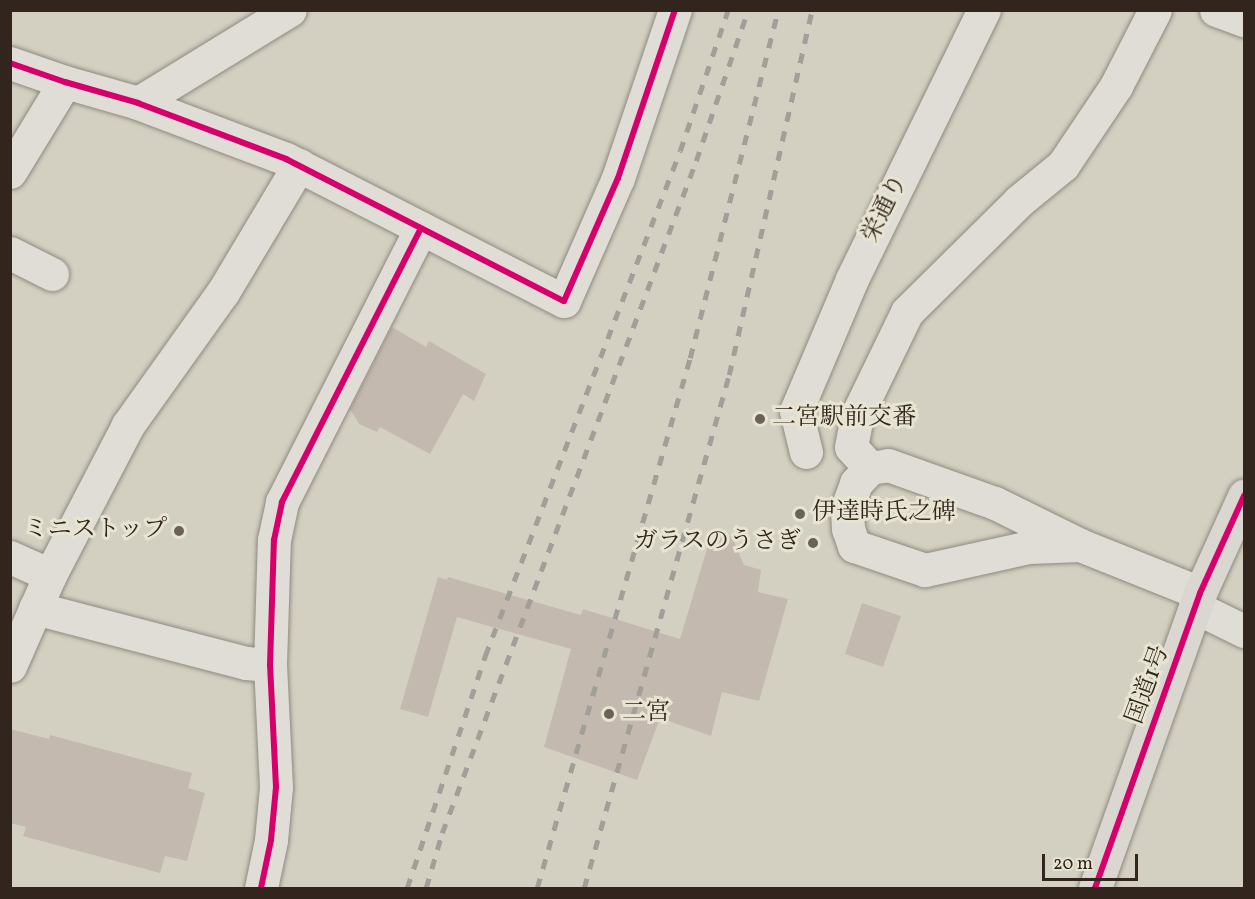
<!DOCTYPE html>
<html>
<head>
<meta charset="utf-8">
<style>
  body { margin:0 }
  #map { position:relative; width:1255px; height:899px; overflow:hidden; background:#d4d0c1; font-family:Vollkorn,"Noto Serif JP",serif }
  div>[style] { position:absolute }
  .building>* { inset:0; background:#c4b9af }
  .roads { filter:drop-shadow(0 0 2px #8e8a81) drop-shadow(0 0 2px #8e8a81) }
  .street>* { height:33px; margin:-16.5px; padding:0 16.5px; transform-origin:16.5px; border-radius:16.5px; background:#dfddd5 }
  .secondary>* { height:33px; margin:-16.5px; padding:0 16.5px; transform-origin:16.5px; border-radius:16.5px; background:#dfddd5 }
  .highway>* { height:33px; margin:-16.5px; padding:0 16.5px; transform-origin:16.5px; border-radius:16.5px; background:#d9d7cf }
  .rail>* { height:4.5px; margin-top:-2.25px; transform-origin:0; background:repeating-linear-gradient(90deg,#a19f98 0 10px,transparent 0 20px) }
  .cycleway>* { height:6px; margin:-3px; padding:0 3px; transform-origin:3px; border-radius:3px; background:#d6006c }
  .dots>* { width:16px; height:16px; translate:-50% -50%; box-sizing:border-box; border:3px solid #e8e4d2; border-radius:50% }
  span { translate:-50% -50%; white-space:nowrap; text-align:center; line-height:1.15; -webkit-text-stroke:6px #e8e4d2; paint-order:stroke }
  .street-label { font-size:24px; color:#32251d }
  .poi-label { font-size:24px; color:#32251d }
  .left { translate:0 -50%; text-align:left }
  .right { translate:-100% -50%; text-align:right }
  .frame { position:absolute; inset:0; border:12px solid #32251d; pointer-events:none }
  .scale { position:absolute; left:1042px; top:854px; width:96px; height:27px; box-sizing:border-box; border:3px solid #32251d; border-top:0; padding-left:8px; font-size:18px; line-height:21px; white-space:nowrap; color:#32251d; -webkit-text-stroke:4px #e8e4d2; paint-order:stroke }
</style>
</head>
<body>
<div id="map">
  <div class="building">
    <i style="clip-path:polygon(392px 327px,426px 347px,429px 341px,486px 374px,474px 401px,463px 394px,430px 454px,380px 427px,377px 432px,359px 424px,350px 409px)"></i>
    <i style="clip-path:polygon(712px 532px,732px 537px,744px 565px,761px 570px,758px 592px,788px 599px,759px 701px,722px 692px,711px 736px,660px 718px,637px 780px,544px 747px,571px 649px,457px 617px,428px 717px,400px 709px,438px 577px,447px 580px,448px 577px,581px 615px,583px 609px,680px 639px)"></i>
    <i style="clip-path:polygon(862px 603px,901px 616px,883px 667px,845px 654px)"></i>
    <i style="clip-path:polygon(10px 729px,49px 739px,50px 735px,192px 773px,188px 788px,205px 793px,187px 861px,165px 856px,160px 873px,23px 836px,26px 827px,10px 823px)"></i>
  </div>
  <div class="roads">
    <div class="street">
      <i style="left:1216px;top:10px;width:30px;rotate:20deg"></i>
      <i style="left:10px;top:63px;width:58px;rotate:19.1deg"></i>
      <i style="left:65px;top:82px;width:76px;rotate:16deg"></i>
      <i style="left:138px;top:103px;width:158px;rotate:20.7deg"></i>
      <i style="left:286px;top:159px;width:312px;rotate:27.1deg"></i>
      <i style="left:138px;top:103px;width:178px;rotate:-31.5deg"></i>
      <i style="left:10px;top:172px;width:105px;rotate:-58.6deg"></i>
      <i style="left:10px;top:253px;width:47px;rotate:26.6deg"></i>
      <i style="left:806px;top:452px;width:42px;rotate:-103.7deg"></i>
      <i style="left:796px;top:411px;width:143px;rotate:-67deg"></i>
      <i style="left:852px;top:279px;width:300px;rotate:-63.9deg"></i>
      <i style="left:870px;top:468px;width:28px;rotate:-132deg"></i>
      <i style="left:851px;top:447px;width:33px;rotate:-79deg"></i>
      <i style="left:857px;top:415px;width:114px;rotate:-64.1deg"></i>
      <i style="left:907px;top:312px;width:158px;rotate:-44.7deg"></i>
      <i style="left:1019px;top:201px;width:57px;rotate:-39.3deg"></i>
      <i style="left:1063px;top:165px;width:95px;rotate:-56.1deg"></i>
      <i style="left:1116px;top:86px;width:85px;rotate:-62.8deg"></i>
      <i style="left:10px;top:557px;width:44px;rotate:24.2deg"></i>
      <i style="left:1195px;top:607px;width:55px;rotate:26.1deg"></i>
      <i style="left:35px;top:608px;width:218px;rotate:14.6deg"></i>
      <i style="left:246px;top:663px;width:24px;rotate:5deg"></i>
      <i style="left:10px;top:666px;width:99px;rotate:-66.3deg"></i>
      <i style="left:50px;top:575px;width:169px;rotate:-62.5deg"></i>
      <i style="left:128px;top:425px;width:163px;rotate:-54.5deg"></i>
      <i style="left:223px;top:292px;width:148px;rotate:-59.1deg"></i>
    </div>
    <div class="secondary">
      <i style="left:564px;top:301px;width:134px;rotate:-66.3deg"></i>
      <i style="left:618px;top:178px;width:177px;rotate:-71.3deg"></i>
      <i style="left:1080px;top:545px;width:51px;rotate:177.8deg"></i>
      <i style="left:1029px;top:547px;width:107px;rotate:167.5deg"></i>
      <i style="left:925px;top:570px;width:75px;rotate:-161.3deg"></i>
      <i style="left:854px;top:546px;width:18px;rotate:-109deg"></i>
      <i style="left:848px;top:529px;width:21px;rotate:-93deg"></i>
      <i style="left:847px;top:508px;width:27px;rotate:-70deg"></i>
      <i style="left:856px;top:483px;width:21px;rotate:-47deg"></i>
      <i style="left:870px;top:468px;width:18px;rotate:-9deg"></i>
      <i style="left:888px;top:465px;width:114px;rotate:19.6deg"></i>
      <i style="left:995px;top:503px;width:95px;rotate:26.3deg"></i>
      <i style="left:1080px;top:545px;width:129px;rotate:21.8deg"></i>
      <i style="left:261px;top:888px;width:49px;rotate:-78.2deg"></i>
      <i style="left:271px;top:840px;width:53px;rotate:-84.6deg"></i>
      <i style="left:276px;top:787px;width:122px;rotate:-92.8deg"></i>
      <i style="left:270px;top:665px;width:125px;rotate:-88.2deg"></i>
      <i style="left:274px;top:540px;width:39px;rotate:-78deg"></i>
      <i style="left:282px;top:502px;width:307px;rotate:-63.1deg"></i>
    </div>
    <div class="highway">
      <i style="left:1095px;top:888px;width:313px;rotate:-70.4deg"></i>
      <i style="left:1200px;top:593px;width:107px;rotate:-65.6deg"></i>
    </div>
  </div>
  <div class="rail">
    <i style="left:407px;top:888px;width:245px;rotate:-71.4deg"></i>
    <i style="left:485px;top:656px;width:541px;rotate:-68.89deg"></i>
    <i style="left:680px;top:151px;width:149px;rotate:-71.2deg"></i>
    <i style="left:426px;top:888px;width:57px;rotate:-73.8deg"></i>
    <i style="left:442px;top:833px;width:718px;rotate:-69.29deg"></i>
    <i style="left:696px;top:161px;width:160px;rotate:-71deg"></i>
    <i style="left:537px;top:888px;width:552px;rotate:-73.9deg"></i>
    <i style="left:690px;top:358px;width:359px;rotate:-75.8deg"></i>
    <i style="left:584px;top:888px;width:533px;rotate:-74.22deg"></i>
    <i style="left:729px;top:375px;width:374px;rotate:-77.2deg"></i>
  </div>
  <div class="cycleway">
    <i style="left:10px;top:63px;width:58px;rotate:19.1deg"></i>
    <i style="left:65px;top:82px;width:76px;rotate:16deg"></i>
    <i style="left:138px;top:103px;width:158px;rotate:20.7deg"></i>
    <i style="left:286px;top:159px;width:312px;rotate:27.1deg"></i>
    <i style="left:564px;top:301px;width:134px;rotate:-66.3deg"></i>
    <i style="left:618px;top:178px;width:177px;rotate:-71.3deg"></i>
    <i style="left:261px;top:888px;width:49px;rotate:-78.2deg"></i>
    <i style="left:271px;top:840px;width:53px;rotate:-84.6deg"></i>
    <i style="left:276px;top:787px;width:122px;rotate:-92.8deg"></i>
    <i style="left:270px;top:665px;width:125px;rotate:-88.2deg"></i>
    <i style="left:274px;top:540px;width:39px;rotate:-78deg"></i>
    <i style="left:282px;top:502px;width:307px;rotate:-63.1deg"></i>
    <i style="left:1095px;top:888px;width:313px;rotate:-70.4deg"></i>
    <i style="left:1200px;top:593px;width:107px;rotate:-65.6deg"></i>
  </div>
  <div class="dots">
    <i style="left:760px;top:419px;background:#6b6156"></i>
    <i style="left:800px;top:514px;background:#6b6156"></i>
    <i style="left:179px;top:531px;background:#6b6156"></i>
    <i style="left:813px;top:543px;background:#6b6156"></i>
    <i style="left:609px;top:714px;background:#6b6156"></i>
  </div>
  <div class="street-label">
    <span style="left:886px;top:209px;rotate:-64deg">栄通り</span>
    <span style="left:1149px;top:685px;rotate:-70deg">国道1号</span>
  </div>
  <div class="poi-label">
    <span class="left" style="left:772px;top:419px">二宮駅前交番</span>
    <span class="left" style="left:812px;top:514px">伊達時氏之碑</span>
    <span class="right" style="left:167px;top:531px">ミニストップ</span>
    <span class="right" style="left:801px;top:543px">ガラスのうさぎ</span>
    <span class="left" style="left:622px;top:714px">二宮</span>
  </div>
  <div class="frame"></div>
  <div class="scale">20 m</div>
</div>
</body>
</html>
